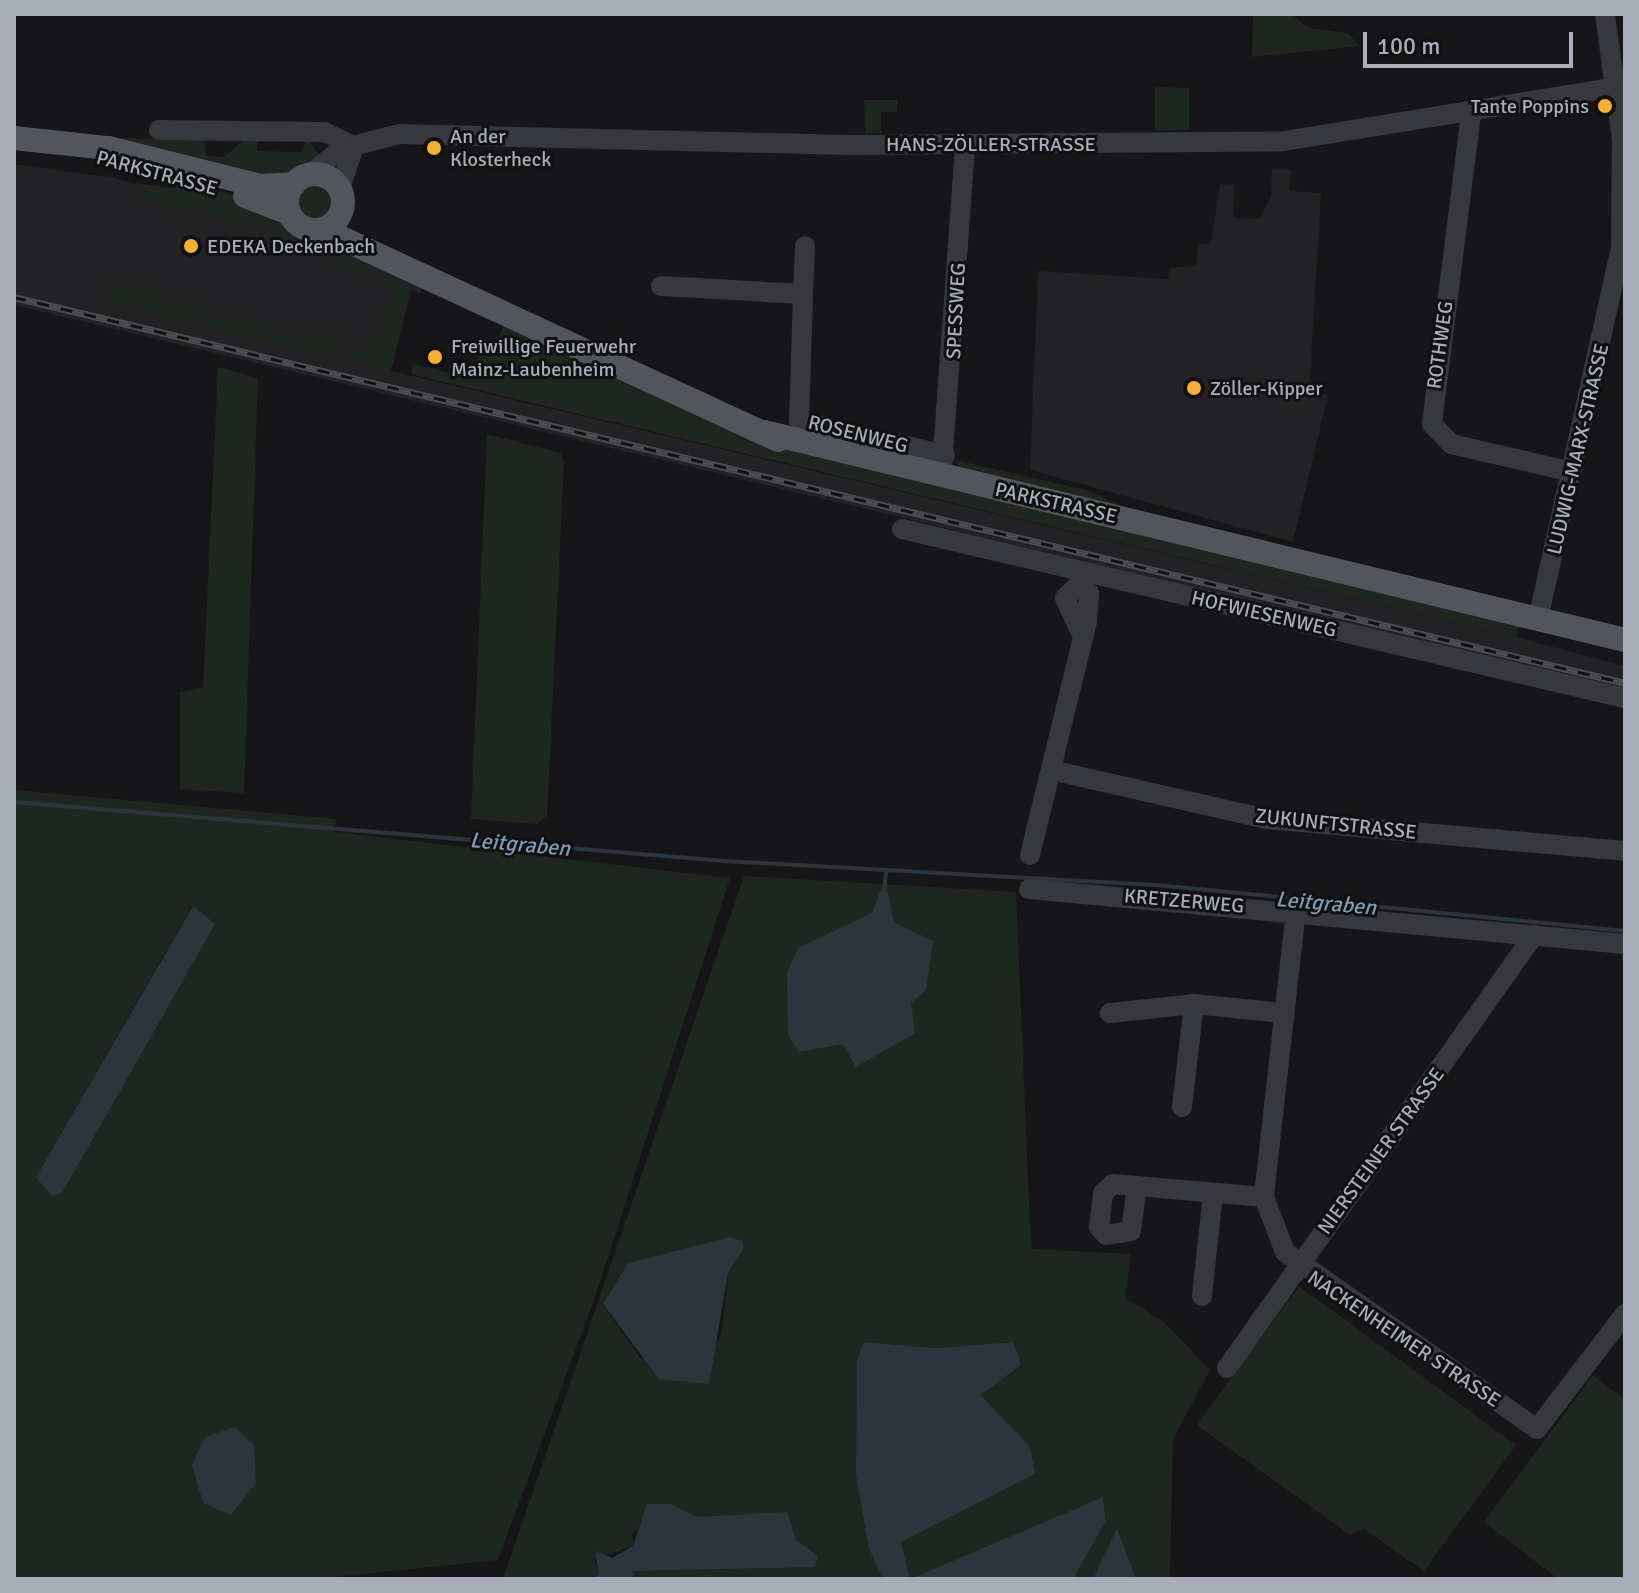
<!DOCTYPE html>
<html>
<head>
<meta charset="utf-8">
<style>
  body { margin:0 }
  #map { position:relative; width:1639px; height:1593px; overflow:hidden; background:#161618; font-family:Signika,sans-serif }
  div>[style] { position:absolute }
  .built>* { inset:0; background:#222225 }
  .green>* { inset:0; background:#1e261f }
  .round { border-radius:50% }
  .water>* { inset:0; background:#2c353c }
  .stream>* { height:4px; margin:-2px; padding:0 2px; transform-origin:2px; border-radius:2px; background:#2c353c }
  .minor>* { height:20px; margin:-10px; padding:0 10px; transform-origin:10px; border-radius:10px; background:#37383d }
  .major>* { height:24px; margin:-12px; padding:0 12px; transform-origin:12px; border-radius:12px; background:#53555c }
  .major>.ring { margin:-12px; padding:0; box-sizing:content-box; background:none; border:24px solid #53555c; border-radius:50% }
  .rail>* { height:7px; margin-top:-3.5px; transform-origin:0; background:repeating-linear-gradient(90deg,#111113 0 12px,#4a4c52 0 24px); box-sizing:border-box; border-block:2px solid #4a4c52 }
  .dots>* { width:22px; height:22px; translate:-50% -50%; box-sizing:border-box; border:4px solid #111113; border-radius:50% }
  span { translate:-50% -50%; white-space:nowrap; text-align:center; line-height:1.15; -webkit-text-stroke:6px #111113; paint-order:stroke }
  .poi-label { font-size:20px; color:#a8adb8 }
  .right { translate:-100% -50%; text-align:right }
  .left { translate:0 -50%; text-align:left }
  .street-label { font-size:20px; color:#a8adb8 }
  .water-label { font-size:22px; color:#7f9bb3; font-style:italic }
  .frame { position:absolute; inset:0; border:16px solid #a8adb8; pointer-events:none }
  .scale { position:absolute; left:1363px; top:32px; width:210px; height:36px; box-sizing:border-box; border:4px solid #a8adb8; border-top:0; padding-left:10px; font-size:24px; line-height:28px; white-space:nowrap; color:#a8adb8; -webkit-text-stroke:6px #111113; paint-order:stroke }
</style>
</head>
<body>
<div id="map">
  <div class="built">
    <i style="clip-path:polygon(14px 164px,114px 178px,287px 223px,423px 285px,420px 294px,411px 290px,391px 371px,1516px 637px,1625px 666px,1625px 691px,14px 305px)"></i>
    <i style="clip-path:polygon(1272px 168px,1291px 170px,1289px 191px,1321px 193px,1309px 391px,1328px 395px,1293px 542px,1030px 470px,1038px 271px,1168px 279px,1169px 268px,1196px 266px,1198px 244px,1211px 244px,1220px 184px,1234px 185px,1233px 218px,1259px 219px,1271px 197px)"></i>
  </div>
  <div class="green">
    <i style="clip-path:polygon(1253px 14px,1291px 14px,1309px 28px,1347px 33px,1360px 46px,1252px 57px)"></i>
    <i style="clip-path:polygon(1155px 87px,1189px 88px,1189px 130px,1155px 130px)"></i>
    <i style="clip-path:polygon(864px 100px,897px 100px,897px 112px,881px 112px,881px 133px,865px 133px)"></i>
    <i style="clip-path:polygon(107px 138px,204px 139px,207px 156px,224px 157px,245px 139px,257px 139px,257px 151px,292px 152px,301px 152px,307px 139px,320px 156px,278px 181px)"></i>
    <i style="clip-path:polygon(129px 167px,272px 206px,287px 221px,288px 238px,131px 200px,136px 183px,177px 189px,114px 170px)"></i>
    <i class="round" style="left:297px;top:184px;width:36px;height:36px"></i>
    <i style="clip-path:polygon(341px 254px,411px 289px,390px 371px,106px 305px,113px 277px,158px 291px,157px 299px,197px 308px,200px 298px,203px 309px,222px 314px,225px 304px,228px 315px,323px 338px,335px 326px,339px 342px,364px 348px,367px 338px,376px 341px,384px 322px,375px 318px,378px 310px,388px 310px,393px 297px,384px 282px,365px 273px,356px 280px,361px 271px,351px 266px,333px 268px)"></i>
    <i style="clip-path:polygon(506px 320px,665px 400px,1520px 622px,1516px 637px,411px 374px,413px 364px,472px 378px,479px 350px,493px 352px)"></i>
    <i style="clip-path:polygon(218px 367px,258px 378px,244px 793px,180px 789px,180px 692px,203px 688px)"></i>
    <i style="clip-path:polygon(487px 434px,561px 453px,564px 462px,547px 816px,536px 824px,471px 819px)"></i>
    <i style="clip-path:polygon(956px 460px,1089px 491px,1121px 506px,960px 469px)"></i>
    <i style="clip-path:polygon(evenodd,14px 790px,336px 819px,335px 832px,730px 878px,596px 1294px,498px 1560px,314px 1579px,14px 1579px,14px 790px,192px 906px,215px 925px,36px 1177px,192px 906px)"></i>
    <i style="clip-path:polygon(evenodd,744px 876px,1016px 892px,1031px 1249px,1131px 1254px,1125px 1298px,1163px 1321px,1210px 1370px,1173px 1439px,1170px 1579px,1136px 1579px,1117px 1529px,1093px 1579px,1073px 1579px,1106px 1521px,1103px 1497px,910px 1579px,901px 1542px,1035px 1474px,1030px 1446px,979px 1395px,1021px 1365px,1013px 1342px,935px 1348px,864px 1342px,869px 1549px,883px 1579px,634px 1579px,631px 1571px,817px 1556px,753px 1516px,696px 1517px,671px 1504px,632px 1534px,634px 1545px,594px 1560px,600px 1574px,592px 1579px,503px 1579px,744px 876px,880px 892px,888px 892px,915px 1033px,843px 1044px,788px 1035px,790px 1006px,850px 924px,872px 913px,880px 892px,744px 876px,730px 1237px,743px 1241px,743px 1250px,728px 1273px,722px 1332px,713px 1348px,641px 1359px,603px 1305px,628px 1263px,730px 1237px)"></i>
    <i style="clip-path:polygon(1299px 1286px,1516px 1445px,1424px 1571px,1364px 1529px,1350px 1535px,1197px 1425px)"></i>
    <i style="clip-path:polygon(1593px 1375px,1625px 1400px,1625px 1579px,1558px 1579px,1484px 1522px)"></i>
  </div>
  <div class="water">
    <i style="clip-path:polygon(880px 891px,888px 892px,894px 922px,933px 941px,926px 990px,911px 1003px,915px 1033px,856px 1067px,843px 1044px,798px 1052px,788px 1034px,787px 972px,798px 948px,872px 913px)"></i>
    <i style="clip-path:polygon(193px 906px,215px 924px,62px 1193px,51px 1196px,36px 1177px)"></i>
    <i style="clip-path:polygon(730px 1237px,743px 1241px,743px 1250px,728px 1273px,709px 1384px,659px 1379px,603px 1304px,628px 1263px)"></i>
    <i style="clip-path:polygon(864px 1342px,935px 1348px,1014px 1342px,1021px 1365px,980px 1395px,1030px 1446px,1035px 1474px,901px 1542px,910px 1579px,1103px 1497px,1106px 1521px,1073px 1579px,883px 1579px,869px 1549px,856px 1475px,857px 1361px)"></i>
    <i style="clip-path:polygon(235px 1427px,254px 1445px,256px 1483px,231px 1515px,203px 1503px,192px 1465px,205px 1437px)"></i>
    <i style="clip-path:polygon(647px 1504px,671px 1504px,696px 1517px,787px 1512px,796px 1540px,818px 1556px,815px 1567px,632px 1571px,634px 1579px,592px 1579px,599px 1574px,595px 1551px,612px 1558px,633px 1546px)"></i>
    <i style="clip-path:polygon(1117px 1528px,1136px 1579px,1093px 1579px)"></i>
  </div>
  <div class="stream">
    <i style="left:14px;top:802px;width:713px;rotate:4.74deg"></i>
    <i style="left:725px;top:861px;width:443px;rotate:3.2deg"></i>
    <i style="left:1167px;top:886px;width:460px;rotate:5.6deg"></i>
    <i style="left:884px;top:892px;width:19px;rotate:-84deg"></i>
  </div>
  <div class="minor">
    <i style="left:1471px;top:114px;width:312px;rotate:97.2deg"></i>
    <i style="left:1432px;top:424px;width:28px;rotate:46deg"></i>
    <i style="left:1451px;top:444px;width:124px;rotate:13deg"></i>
    <i style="left:159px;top:130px;width:165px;rotate:0.7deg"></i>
    <i style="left:324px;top:132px;width:33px;rotate:25deg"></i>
    <i style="left:309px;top:175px;width:41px;rotate:-39.1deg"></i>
    <i style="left:341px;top:149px;width:60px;rotate:-14.5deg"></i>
    <i style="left:399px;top:134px;width:459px;rotate:1.4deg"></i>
    <i style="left:858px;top:145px;width:426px;rotate:-0.5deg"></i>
    <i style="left:1284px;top:141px;width:345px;rotate:-9.2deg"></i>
    <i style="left:340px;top:189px;width:45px;rotate:-72deg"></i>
    <i style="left:661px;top:286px;width:142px;rotate:3.2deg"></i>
    <i style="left:803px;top:294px;width:127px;rotate:91.8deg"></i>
    <i style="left:799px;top:421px;width:150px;rotate:13.1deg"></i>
    <i style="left:803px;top:294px;width:48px;rotate:-87.6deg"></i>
    <i style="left:942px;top:467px;width:323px;rotate:-85.9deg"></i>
    <i style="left:902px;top:529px;width:742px;rotate:13.16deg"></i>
    <i style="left:1538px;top:619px;width:379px;rotate:-77.4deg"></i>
    <i style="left:1621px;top:249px;width:109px;rotate:-89.5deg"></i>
    <i style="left:1622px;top:140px;width:127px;rotate:-97.7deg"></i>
    <i style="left:1051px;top:770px;width:221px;rotate:12.8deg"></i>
    <i style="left:1267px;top:819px;width:359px;rotate:5.1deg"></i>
    <i style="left:1030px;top:855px;width:240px;rotate:-76.3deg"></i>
    <i style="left:1087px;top:622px;width:29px;rotate:-86deg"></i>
    <i style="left:1089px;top:593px;width:14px;rotate:-150deg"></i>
    <i style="left:1077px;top:586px;width:17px;rotate:135deg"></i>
    <i style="left:1065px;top:598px;width:43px;rotate:65.2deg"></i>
    <i style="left:1029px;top:889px;width:599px;rotate:5.27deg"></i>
    <i style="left:1296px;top:910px;width:289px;rotate:96.4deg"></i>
    <i style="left:1264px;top:1197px;width:59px;rotate:69.1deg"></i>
    <i style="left:1285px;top:1252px;width:308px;rotate:35.1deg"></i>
    <i style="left:1537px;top:1429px;width:145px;rotate:-52.6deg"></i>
    <i style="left:1110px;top:1013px;width:84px;rotate:-6.1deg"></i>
    <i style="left:1194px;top:1004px;width:89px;rotate:5.8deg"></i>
    <i style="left:1182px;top:1107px;width:104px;rotate:-83.4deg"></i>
    <i style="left:1137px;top:1186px;width:45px;rotate:97.6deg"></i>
    <i style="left:1131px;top:1231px;width:25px;rotate:171deg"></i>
    <i style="left:1106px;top:1235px;width:11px;rotate:-131deg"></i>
    <i style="left:1099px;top:1227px;width:34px;rotate:-83deg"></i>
    <i style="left:1103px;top:1193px;width:13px;rotate:-42deg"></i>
    <i style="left:1113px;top:1184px;width:152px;rotate:4.9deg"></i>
    <i style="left:1202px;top:1296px;width:104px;rotate:-83.9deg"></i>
    <i style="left:1227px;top:1368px;width:531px;rotate:-54.66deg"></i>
  </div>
  <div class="major">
    <i style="left:14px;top:138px;width:95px;rotate:6.1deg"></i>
    <i style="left:108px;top:148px;width:157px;rotate:14deg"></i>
    <i style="left:260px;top:186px;width:34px;rotate:-3deg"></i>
    <i class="ring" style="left:287px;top:174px;width:32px;height:32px"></i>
    <i style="left:245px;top:196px;width:47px;rotate:21.1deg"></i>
    <i style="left:324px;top:230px;width:500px;rotate:24.82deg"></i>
    <i style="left:764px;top:432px;width:886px;rotate:13.58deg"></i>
  </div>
  <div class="rail">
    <i style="left:14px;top:297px;width:1657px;rotate:13.47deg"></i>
  </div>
  <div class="dots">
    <i style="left:1605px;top:106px;background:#f2b134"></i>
    <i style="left:434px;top:148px;background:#f2b134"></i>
    <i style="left:191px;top:246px;background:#f2b134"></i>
    <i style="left:435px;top:357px;background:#f2b134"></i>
    <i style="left:1194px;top:388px;background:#f2b134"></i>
  </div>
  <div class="poi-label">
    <span class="right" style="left:1589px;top:106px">Tante Poppins</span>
    <span class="left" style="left:450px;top:148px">An der<br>Klosterheck</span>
    <span class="left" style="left:207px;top:246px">EDEKA Deckenbach</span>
    <span class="left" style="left:451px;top:358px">Freiwillige Feuerwehr<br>Mainz-Laubenheim</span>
    <span class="left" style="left:1210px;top:388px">Zöller-Kipper</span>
  </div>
  <div class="street-label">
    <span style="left:991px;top:144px">HANS-ZÖLLER-STRASSE</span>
    <span style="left:157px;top:173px;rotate:15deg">PARKSTRASSE</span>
    <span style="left:956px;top:311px;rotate:-87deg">SPESSWEG</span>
    <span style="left:1440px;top:345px;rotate:-82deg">ROTHWEG</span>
    <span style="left:858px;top:434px;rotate:14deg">ROSENWEG</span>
    <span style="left:1578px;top:449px;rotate:-77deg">LUDWIG-MARX-STRASSE</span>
    <span style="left:1056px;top:503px;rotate:13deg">PARKSTRASSE</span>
    <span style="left:1264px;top:614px;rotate:13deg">HOFWIESENWEG</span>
    <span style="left:1336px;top:824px;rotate:6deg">ZUKUNFTSTRASSE</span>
    <span style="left:1184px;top:901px;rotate:5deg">KRETZERWEG</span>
    <span style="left:1381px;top:1151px;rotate:-54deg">NIERSTEINER STRASSE</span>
    <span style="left:1404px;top:1339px;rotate:34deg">NACKENHEIMER STRASSE</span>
  </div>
  <div class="water-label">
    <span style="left:520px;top:844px;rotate:5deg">Leitgraben</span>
    <span style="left:1326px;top:903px;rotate:5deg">Leitgraben</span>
  </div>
  <div class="frame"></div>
  <div class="scale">100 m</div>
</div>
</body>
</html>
